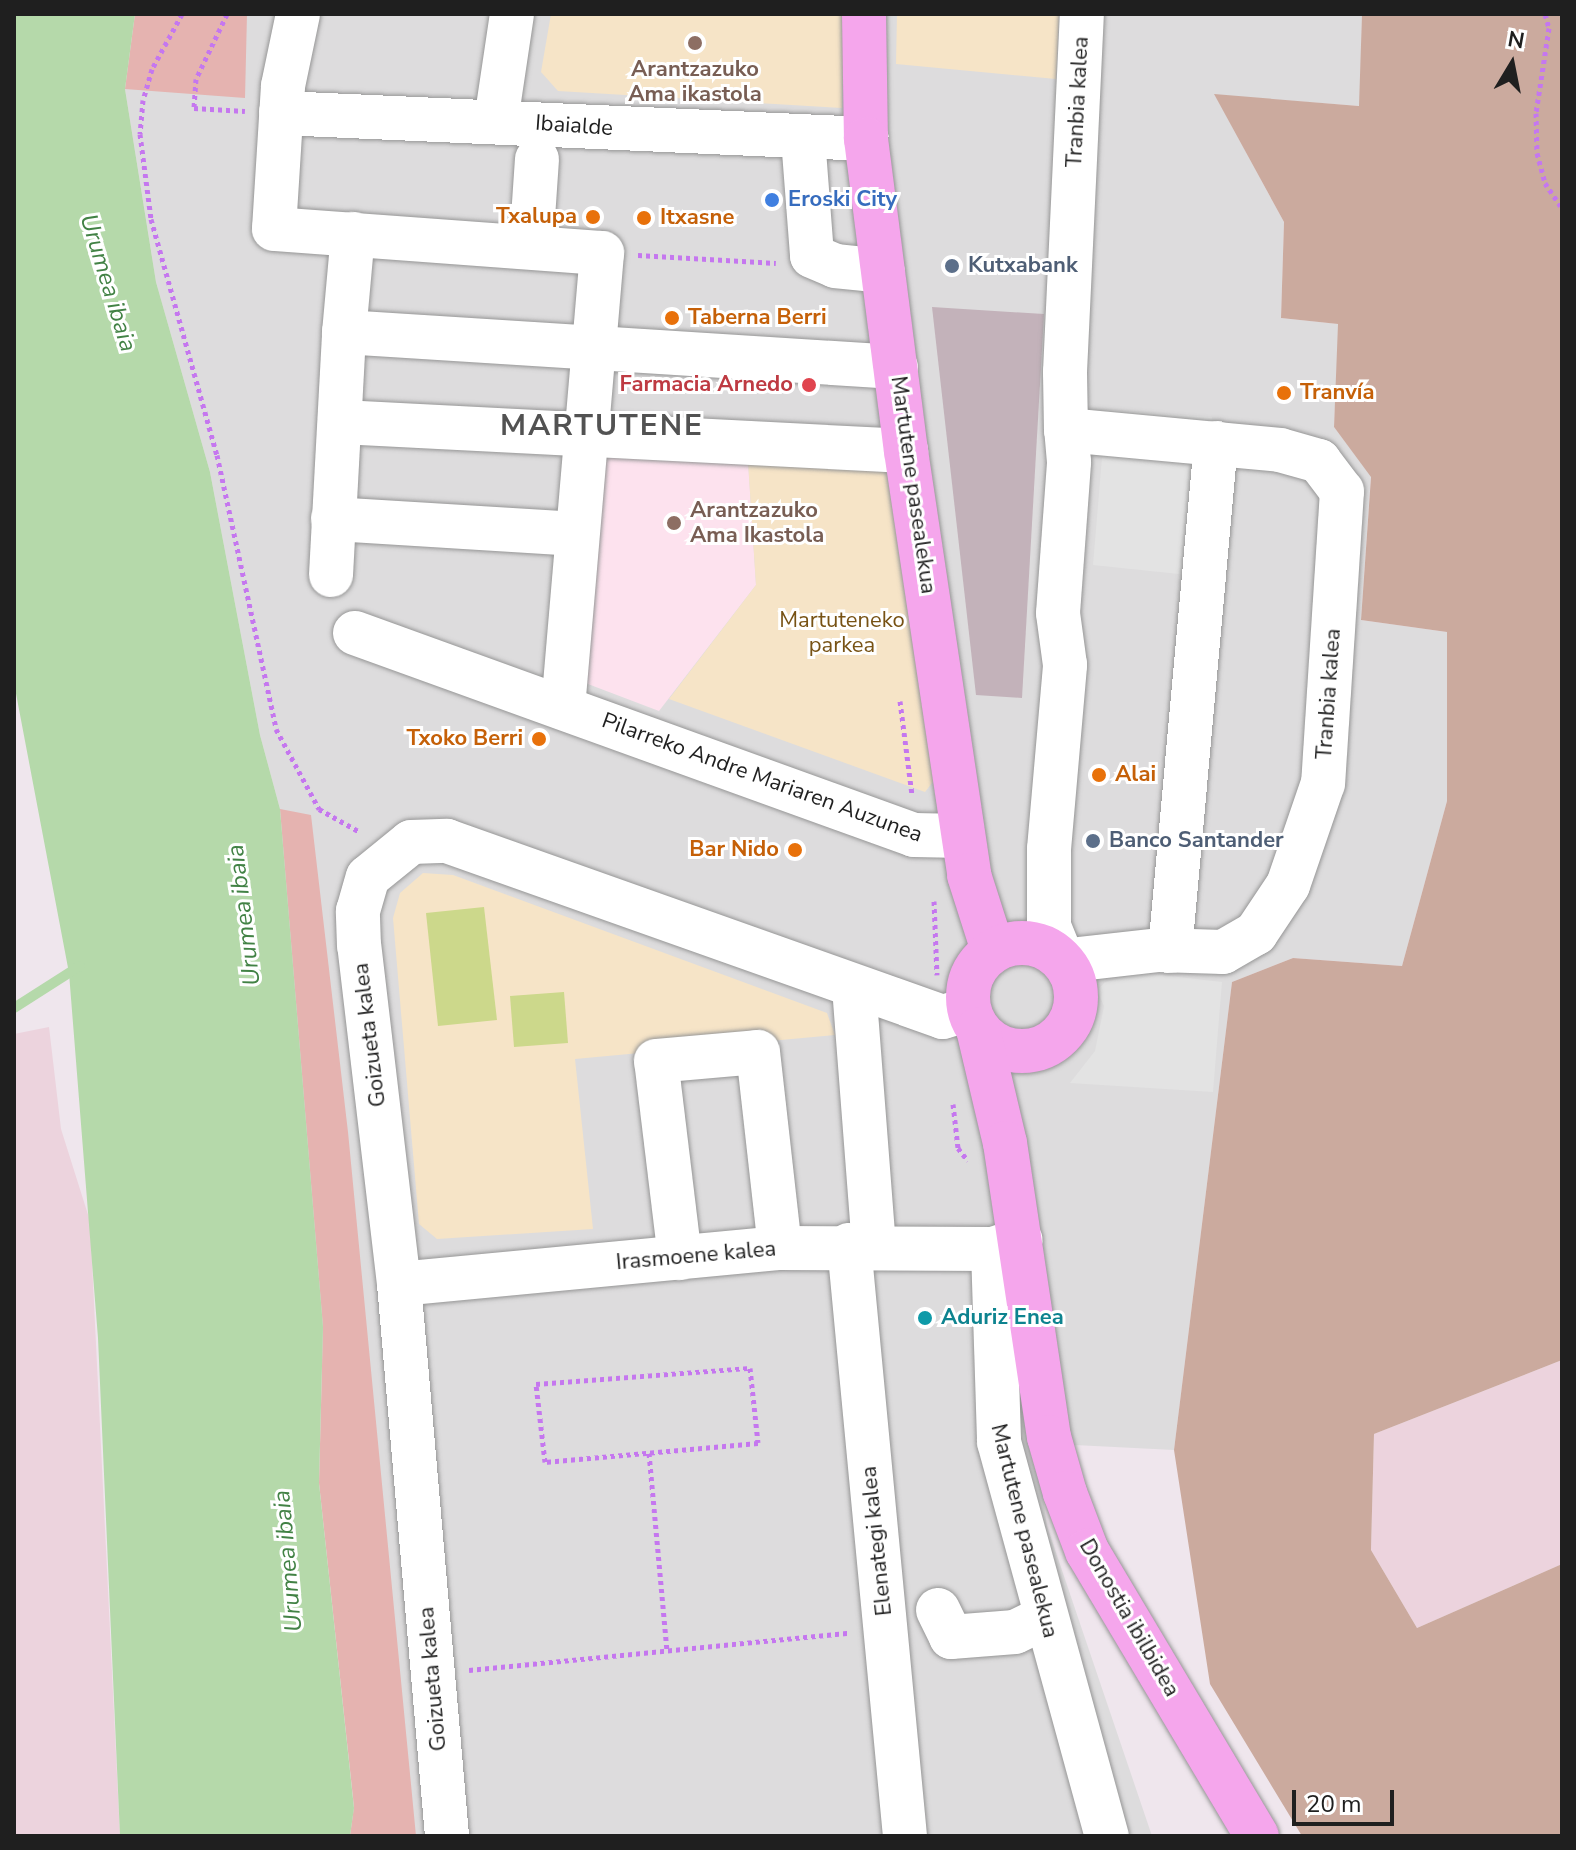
<!DOCTYPE html>
<html>
<head>
<meta charset="utf-8">
<style>
  body { margin:0 }
  #map { position:relative; width:1576px; height:1850px; overflow:hidden; background:#efe6ed; font-family:"Nunito Sans",sans-serif }
  div>[style] { position:absolute }
  .residential>* { inset:0; background:#dddcdd }
  .education>* { inset:0; background:#fde2ee }
  .construction>* { inset:0; background:#c3b2ba }
  .farmland>* { inset:0; background:#ecd3dd }
  .grass>* { inset:0; background:#e5b3b0 }
  .forest>* { inset:0; background:#cbaa9e }
  .park>* { inset:0; background:#f6e4c7 }
  .pitch>* { inset:0; background:#ccd88b }
  .parking>* { inset:0; background:#e3e3e3 }
  .water>* { inset:0; background:#b5d9aa }
  .stream>* { height:10px; margin:-5px; padding:0 5px; transform-origin:5px; border-radius:5px; background:#b5d9aa }
  .path>* { height:5px; margin-top:-2.5px; transform-origin:0; background:repeating-linear-gradient(90deg,#c577ef 0 4px,transparent 0 8px) }
  .roads { filter:drop-shadow(0 0 2px #969696) drop-shadow(0 0 2px #969696) }
  .minor>* { height:44px; margin:-22px; padding:0 22px; transform-origin:22px; border-radius:22px; background:#fff }
  .major>* { height:44px; margin:-22px; padding:0 22px; transform-origin:22px; border-radius:22px; background:#f5a6ec }
  .major>.ring { margin:-22px; padding:0; box-sizing:content-box; background:none; border:44px solid #f5a6ec; border-radius:50% }
  .dots>* { width:22px; height:22px; translate:-50% -50%; box-sizing:border-box; border:4px solid #fff; border-radius:50% }
  span { translate:-50% -50%; white-space:nowrap; text-align:center; line-height:1.15; -webkit-text-stroke:6px #fff; paint-order:stroke }
  .education-label { font-size:22px; color:#785e54; font-weight:700 }
  .left { translate:0 -50%; text-align:left }
  .street-label { font-size:22px; color:#1f1f1f }
  .shop-label { font-size:22px; color:#366cbe; font-weight:700 }
  .food-label { font-size:22px; color:#c56008; font-weight:700 }
  .right { translate:-100% -50%; text-align:right }
  .service-label { font-size:22px; color:#4e5e75; font-weight:700 }
  .health-label { font-size:22px; color:#be3a42; font-weight:700 }
  .park-label { font-size:22px; color:#775214 }
  .culture-label { font-size:22px; color:#0d838f; font-weight:700 }
  .water-label { font-size:24px; color:#428245; font-style:italic }
  .district-label { font-size:30px; color:#525252; font-weight:700; letter-spacing:2px }
  .frame { position:absolute; inset:0; border:16px solid #1f1f1f; pointer-events:none }
  .north { position:absolute; left:1472px; top:24px; width:80px; height:80px; -webkit-text-stroke:6px #fff; paint-order:stroke; rotate:10deg; font-size:22px; font-weight:700; line-height:32px; text-align:center; color:#1f1f1f }
  .north::after { content:''; display:block; margin:auto; width:28px; height:36px; background:#1f1f1f; clip-path:polygon(50% 0,100% 100%,50% 72%,0 100%) }
  .scale { position:absolute; left:1292px; top:1790px; width:102px; height:36px; box-sizing:border-box; border:4px solid #1f1f1f; border-top:0; padding-left:10px; font-size:24px; line-height:28px; white-space:nowrap; color:#1f1f1f; -webkit-text-stroke:6px #fff; paint-order:stroke }
</style>
</head>
<body>
<div id="map">
  <div class="residential">
    <i style="clip-path:polygon(135px 14px,1362px 14px,1360px 106px,1215px 95px,1284px 222px,1281px 318px,1339px 324px,1334px 427px,1371px 476px,1361px 620px,1447px 632px,1447px 801px,1402px 966px,1293px 958px,1232px 982px,1174px 1450px,1035px 1443px,1047px 1526px,1152px 1836px,350px 1836px,354px 1807px,280px 809px,260px 735px,210px 472px,156px 282px,125px 89px)"></i>
  </div>
  <div class="education">
    <i style="clip-path:polygon(602px 454px,748px 461px,756px 585px,659px 711px,580px 681px)"></i>
  </div>
  <div class="construction">
    <i style="clip-path:polygon(932px 307px,1044px 314px,1022px 698px,976px 695px)"></i>
  </div>
  <div class="farmland">
    <i style="clip-path:polygon(49px 1027px,61px 1129px,90px 1221px,120px 1836px,14px 1836px,14px 1034px)"></i>
    <i style="clip-path:polygon(1562px 1360px,1562px 1564px,1417px 1628px,1371px 1550px,1374px 1434px)"></i>
  </div>
  <div class="grass">
    <i style="clip-path:polygon(135px 14px,247px 14px,245px 98px,125px 89px)"></i>
    <i style="clip-path:polygon(280px 809px,311px 815px,348px 1132px,416px 1836px,350px 1836px,354px 1807px,319px 1483px,323px 1327px)"></i>
  </div>
  <div class="forest">
    <i style="clip-path:polygon(1362px 14px,1562px 14px,1562px 1360px,1374px 1434px,1371px 1550px,1417px 1628px,1562px 1564px,1562px 1836px,1302px 1836px,1210px 1684px,1174px 1450px,1232px 982px,1293px 958px,1402px 966px,1447px 801px,1447px 632px,1361px 620px,1371px 477px,1334px 427px,1338px 324px,1281px 318px,1284px 222px,1214px 94px,1359px 106px)"></i>
  </div>
  <div class="park">
    <i style="clip-path:polygon(551px 14px,844px 14px,842px 108px,558px 91px,541px 72px)"></i>
    <i style="clip-path:polygon(897px 14px,1059px 14px,1056px 79px,896px 64px)"></i>
    <i style="clip-path:polygon(748px 461px,889px 467px,935px 779px,925px 792px,669px 699px,756px 585px)"></i>
    <i style="clip-path:polygon(423px 873px,453px 875px,827px 1013px,835px 1035px,575px 1059px,593px 1229px,437px 1239px,419px 1224px,393px 918px,400px 893px)"></i>
  </div>
  <div class="pitch">
    <i style="clip-path:polygon(484px 907px,497px 1020px,438px 1026px,426px 913px)"></i>
    <i style="clip-path:polygon(564px 992px,568px 1043px,514px 1047px,510px 996px)"></i>
  </div>
  <div class="parking">
    <i style="clip-path:polygon(1106px 410px,1212px 417px,1198px 576px,1093px 565px)"></i>
    <i style="clip-path:polygon(1143px 973px,1222px 982px,1213px 1092px,1070px 1083px,1095px 1051px,1104px 1006px,1097px 991px,1105px 982px)"></i>
  </div>
  <div class="water">
    <i style="clip-path:polygon(14px 14px,135px 14px,125px 89px,156px 282px,210px 472px,260px 735px,280px 809px,323px 1327px,319px 1483px,354px 1808px,350px 1836px,120px 1836px,98px 1338px,69px 973px,14px 683px)"></i>
  </div>
  <div class="stream">
    <i style="left:14px;top:1008px;width:78px;rotate:-32.5deg"></i>
  </div>
  <div class="path">
    <i style="left:182px;top:14px;width:63px;rotate:118.6deg"></i>
    <i style="left:152px;top:69px;width:32px;rotate:106deg"></i>
    <i style="left:143px;top:100px;width:34px;rotate:95deg"></i>
    <i style="left:140px;top:134px;width:86px;rotate:82.6deg"></i>
    <i style="left:151px;top:219px;width:245px;rotate:74.4deg"></i>
    <i style="left:217px;top:455px;width:280px;rotate:77.8deg"></i>
    <i style="left:276px;top:729px;width:91px;rotate:61.7deg"></i>
    <i style="left:319px;top:809px;width:47px;rotate:29.3deg"></i>
    <i style="left:227px;top:14px;width:72px;rotate:115.5deg"></i>
    <i style="left:196px;top:79px;width:29px;rotate:94deg"></i>
    <i style="left:194px;top:108px;width:51px;rotate:3.4deg"></i>
    <i style="left:1545px;top:14px;width:15px;rotate:74deg"></i>
    <i style="left:1549px;top:28px;width:86px;rotate:98.7deg"></i>
    <i style="left:1536px;top:113px;width:40px;rotate:88.6deg"></i>
    <i style="left:1537px;top:153px;width:31px;rotate:75deg"></i>
    <i style="left:1545px;top:183px;width:30px;rotate:56deg"></i>
    <i style="left:638px;top:255px;width:138px;rotate:3.3deg"></i>
    <i style="left:900px;top:701px;width:95px;rotate:82.7deg"></i>
    <i style="left:934px;top:901px;width:74px;rotate:87.7deg"></i>
    <i style="left:953px;top:1104px;width:44px;rotate:83.5deg"></i>
    <i style="left:958px;top:1148px;width:16px;rotate:52deg"></i>
    <i style="left:750px;top:1368px;width:75px;rotate:83.9deg"></i>
    <i style="left:758px;top:1443px;width:214px;rotate:174.9deg"></i>
    <i style="left:545px;top:1462px;width:79px;rotate:-96.6deg"></i>
    <i style="left:536px;top:1384px;width:215px;rotate:-4.3deg"></i>
    <i style="left:649px;top:1453px;width:197px;rotate:84.8deg"></i>
    <i style="left:469px;top:1670px;width:382px;rotate:-5.6deg"></i>
  </div>
  <div class="roads">
    <div class="minor">
      <i style="left:298px;top:14px;width:74px;rotate:101.8deg"></i>
      <i style="left:283px;top:86px;width:143px;rotate:93.6deg"></i>
      <i style="left:274px;top:229px;width:329px;rotate:4.2deg"></i>
      <i style="left:602px;top:253px;width:456px;rotate:94.9deg"></i>
      <i style="left:281px;top:113px;width:586px;rotate:2.54deg"></i>
      <i style="left:496px;top:121px;width:108px;rotate:-81.5deg"></i>
      <i style="left:803px;top:138px;width:118px;rotate:85.6deg"></i>
      <i style="left:812px;top:256px;width:25px;rotate:23deg"></i>
      <i style="left:835px;top:266px;width:48px;rotate:5.9deg"></i>
      <i style="left:353px;top:234px;width:98px;rotate:95.2deg"></i>
      <i style="left:344px;top:332px;width:553px;rotate:3.63deg"></i>
      <i style="left:531px;top:247px;width:88px;rotate:-86.1deg"></i>
      <i style="left:341px;top:422px;width:566px;rotate:2.94deg"></i>
      <i style="left:1066px;top:430px;width:215px;rotate:5.3deg"></i>
      <i style="left:1280px;top:450px;width:41px;rotate:15.8deg"></i>
      <i style="left:1319px;top:461px;width:38px;rotate:53deg"></i>
      <i style="left:1342px;top:491px;width:293px;rotate:93.7deg"></i>
      <i style="left:1323px;top:783px;width:108px;rotate:108.9deg"></i>
      <i style="left:1288px;top:885px;width:58px;rotate:123.7deg"></i>
      <i style="left:1256px;top:933px;width:38px;rotate:150deg"></i>
      <i style="left:1223px;top:952px;width:64px;rotate:-178.2deg"></i>
      <i style="left:1159px;top:950px;width:97px;rotate:173.5deg"></i>
      <i style="left:1063px;top:961px;width:38px;rotate:-112deg"></i>
      <i style="left:1049px;top:926px;width:77px;rotate:-90deg"></i>
      <i style="left:1049px;top:849px;width:185px;rotate:-85deg"></i>
      <i style="left:1065px;top:665px;width:52px;rotate:-97.7deg"></i>
      <i style="left:1058px;top:613px;width:151px;rotate:-85.8deg"></i>
      <i style="left:1069px;top:462px;width:32px;rotate:-95deg"></i>
      <i style="left:1066px;top:430px;width:58px;rotate:-91deg"></i>
      <i style="left:1065px;top:372px;width:358px;rotate:-87.3deg"></i>
      <i style="left:333px;top:519px;width:243px;rotate:3.5deg"></i>
      <i style="left:331px;top:575px;width:243px;rotate:-86.9deg"></i>
      <i style="left:355px;top:633px;width:594px;rotate:19.87deg"></i>
      <i style="left:914px;top:835px;width:49px;rotate:1.2deg"></i>
      <i style="left:1170px;top:951px;width:510px;rotate:-84.83deg"></i>
      <i style="left:854px;top:987px;width:258px;rotate:85.6deg"></i>
      <i style="left:849px;top:1245px;width:594px;rotate:84.59deg"></i>
      <i style="left:993px;top:1249px;width:193px;rotate:88.2deg"></i>
      <i style="left:999px;top:1442px;width:409px;rotate:74.7deg"></i>
      <i style="left:680px;top:1258px;width:198px;rotate:-96.9deg"></i>
      <i style="left:656px;top:1061px;width:102px;rotate:-5deg"></i>
      <i style="left:758px;top:1052px;width:197px;rotate:83.6deg"></i>
      <i style="left:399px;top:1284px;width:383px;rotate:-5.4deg"></i>
      <i style="left:780px;top:1248px;width:213px;rotate:0.3deg"></i>
      <i style="left:993px;top:1249px;width:29px;rotate:-18deg"></i>
      <i style="left:938px;top:1610px;width:30px;rotate:64deg"></i>
      <i style="left:951px;top:1637px;width:64px;rotate:-4.5deg"></i>
      <i style="left:1015px;top:1632px;width:32px;rotate:-26deg"></i>
      <i style="left:447px;top:1836px;width:554px;rotate:-94.97deg"></i>
      <i style="left:399px;top:1284px;width:340px;rotate:-96.7deg"></i>
      <i style="left:359px;top:946px;width:35px;rotate:-92deg"></i>
      <i style="left:358px;top:911px;width:35px;rotate:-74deg"></i>
      <i style="left:368px;top:877px;width:55px;rotate:-39.1deg"></i>
      <i style="left:411px;top:842px;width:36px;rotate:-2deg"></i>
      <i style="left:447px;top:841px;width:526px;rotate:19.54deg"></i>
      <i style="left:943px;top:1017px;width:27px;rotate:-17deg"></i>
    </div>
    <div class="major">
      <i style="left:864px;top:14px;width:125px;rotate:89.1deg"></i>
      <i style="left:866px;top:139px;width:315px;rotate:82.7deg"></i>
      <i style="left:906px;top:451px;width:429px;rotate:81.5deg"></i>
      <i style="left:969px;top:875px;width:79px;rotate:72.3deg"></i>
      <i class="ring" style="left:968px;top:943px;width:64px;height:64px"></i>
      <i style="left:978px;top:1029px;width:117px;rotate:76.7deg"></i>
      <i style="left:1005px;top:1143px;width:297px;rotate:81.5deg"></i>
      <i style="left:1049px;top:1437px;width:58px;rotate:74.1deg"></i>
      <i style="left:1065px;top:1493px;width:62px;rotate:69.2deg"></i>
      <i style="left:1087px;top:1551px;width:332px;rotate:59.2deg"></i>
    </div>
  </div>
  <div class="dots">
    <i style="left:695px;top:43px;background:#8d6e63"></i>
    <i style="left:772px;top:200px;background:#3f7fe0"></i>
    <i style="left:593px;top:217px;background:#e8710a"></i>
    <i style="left:644px;top:218px;background:#e8710a"></i>
    <i style="left:952px;top:266px;background:#5c6f8a"></i>
    <i style="left:672px;top:318px;background:#e8710a"></i>
    <i style="left:809px;top:385px;background:#e0444e"></i>
    <i style="left:1284px;top:393px;background:#e8710a"></i>
    <i style="left:674px;top:523px;background:#8d6e63"></i>
    <i style="left:539px;top:739px;background:#e8710a"></i>
    <i style="left:1099px;top:775px;background:#e8710a"></i>
    <i style="left:1093px;top:841px;background:#5c6f8a"></i>
    <i style="left:795px;top:850px;background:#e8710a"></i>
    <i style="left:925px;top:1318px;background:#0f9aa8"></i>
  </div>
  <div class="education-label">
    <span style="left:695px;top:82px">Arantzazuko<br>Ama ikastola</span>
    <span class="left" style="left:690px;top:523px">Arantzazuko<br>Ama Ikastola</span>
  </div>
  <div class="street-label">
    <span style="left:1078px;top:102px;rotate:-87deg">Tranbia kalea</span>
    <span style="left:574px;top:126px;rotate:4deg">Ibaialde</span>
    <span style="left:913px;top:485px;rotate:82deg">Martutene pasealekua</span>
    <span style="left:1329px;top:694px;rotate:-86deg">Tranbia kalea</span>
    <span style="left:762px;top:778px;rotate:20deg">Pilarreko Andre Mariaren Auzunea</span>
    <span style="left:370px;top:1035px;rotate:-97deg">Goizueta kalea</span>
    <span style="left:696px;top:1256px;rotate:-5deg">Irasmoene kalea</span>
    <span style="left:1024px;top:1531px;rotate:76deg">Martutene pasealekua</span>
    <span style="left:877px;top:1541px;rotate:-96deg">Elenategi kalea</span>
    <span style="left:1129px;top:1618px;rotate:60deg">Donostia ibilbidea</span>
    <span style="left:433px;top:1679px;rotate:-95deg">Goizueta kalea</span>
  </div>
  <div class="shop-label">
    <span class="left" style="left:788px;top:200px">Eroski City</span>
  </div>
  <div class="food-label">
    <span class="right" style="left:577px;top:217px">Txalupa</span>
    <span class="left" style="left:660px;top:218px">Itxasne</span>
    <span class="left" style="left:688px;top:318px">Taberna Berri</span>
    <span class="left" style="left:1300px;top:393px">Tranvía</span>
    <span class="right" style="left:523px;top:739px">Txoko Berri</span>
    <span class="left" style="left:1115px;top:775px">Alai</span>
    <span class="right" style="left:779px;top:850px">Bar Nido</span>
  </div>
  <div class="service-label">
    <span class="left" style="left:968px;top:266px">Kutxabank</span>
    <span class="left" style="left:1109px;top:841px">Banco Santander</span>
  </div>
  <div class="health-label">
    <span class="right" style="left:793px;top:385px">Farmacia Arnedo</span>
  </div>
  <div class="park-label">
    <span style="left:842px;top:633px">Martuteneko<br>parkea</span>
  </div>
  <div class="culture-label">
    <span class="left" style="left:941px;top:1318px">Aduriz Enea</span>
  </div>
  <div class="water-label">
    <span style="left:108px;top:283px;rotate:73deg">Urumea ibaia</span>
    <span style="left:244px;top:915px;rotate:-97deg">Urumea ibaia</span>
    <span style="left:288px;top:1561px;rotate:-95deg">Urumea ibaia</span>
  </div>
  <div class="district-label">
    <span style="left:602px;top:426px">MARTUTENE</span>
  </div>
  <div class="frame"></div>
  <div class="north">N</div>
  <div class="scale">20 m</div>
</div>
</body>
</html>
